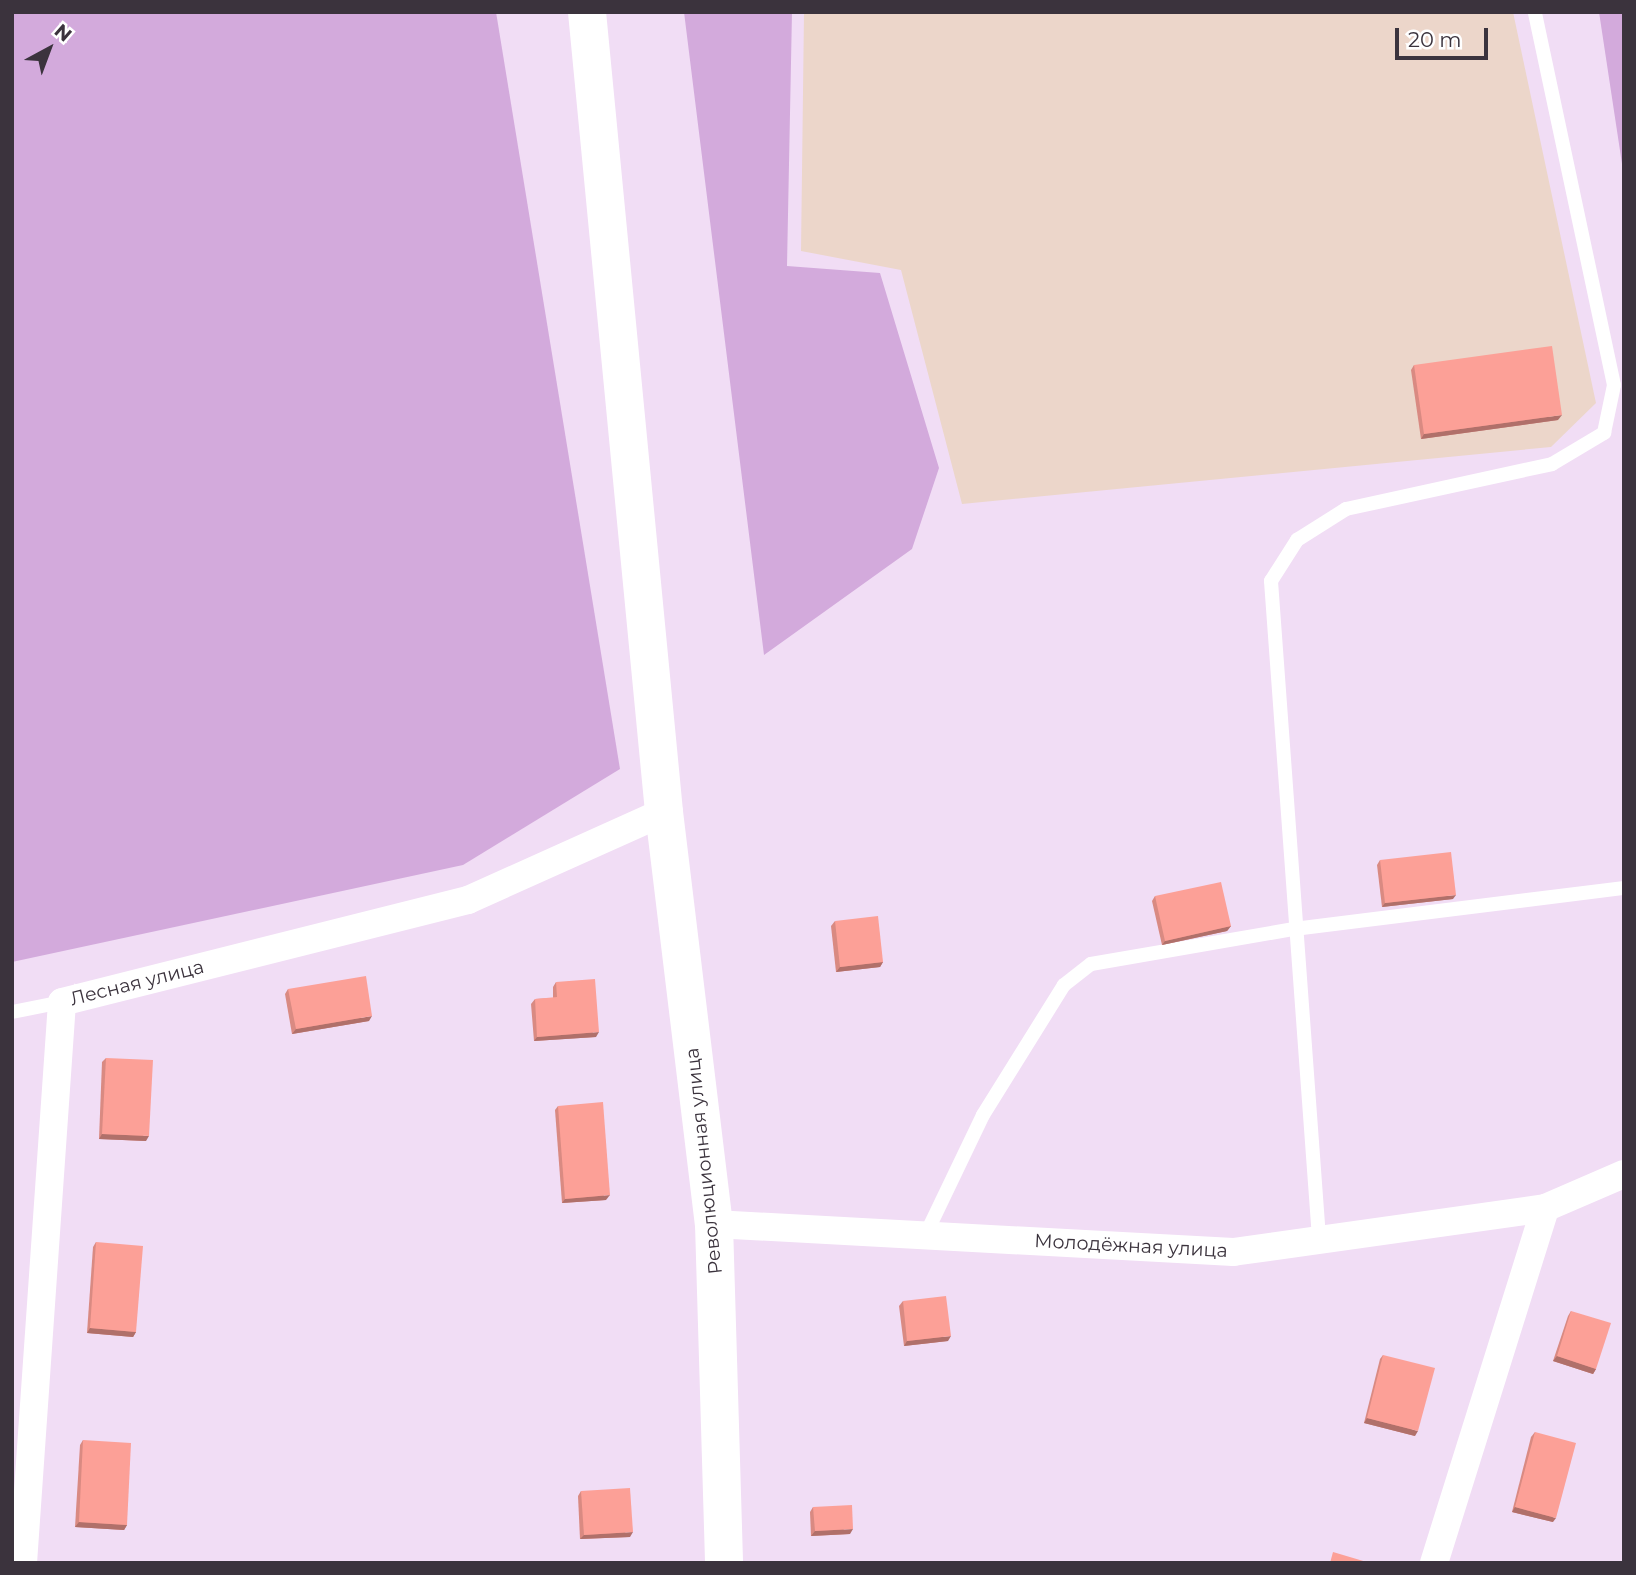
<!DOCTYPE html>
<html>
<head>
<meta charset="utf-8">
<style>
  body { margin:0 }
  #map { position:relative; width:1636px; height:1575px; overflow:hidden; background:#f1ddf5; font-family:Montserrat,sans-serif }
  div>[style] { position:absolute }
  .industrial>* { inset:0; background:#ecd6ca }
  .green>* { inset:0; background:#d3aadc }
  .lane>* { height:14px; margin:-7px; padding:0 7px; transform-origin:7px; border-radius:7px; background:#fff }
  .street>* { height:28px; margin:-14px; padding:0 14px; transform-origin:14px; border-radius:14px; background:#fff }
  .secondary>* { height:38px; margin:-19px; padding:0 19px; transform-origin:19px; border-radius:19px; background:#fff }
  .wall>* { inset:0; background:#d98a82 }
  .shaded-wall>* { inset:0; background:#b0706a }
  .building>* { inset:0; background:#fca097 }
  span { translate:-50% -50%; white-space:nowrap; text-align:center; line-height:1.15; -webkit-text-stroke:6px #fff; paint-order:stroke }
  .street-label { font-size:19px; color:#3b333d }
  .frame { position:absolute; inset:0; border:14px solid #3b333d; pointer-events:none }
  .north { position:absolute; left:14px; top:14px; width:70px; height:70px; -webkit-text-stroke:5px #fff; paint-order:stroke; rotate:41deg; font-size:19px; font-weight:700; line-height:28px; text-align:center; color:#3b333d }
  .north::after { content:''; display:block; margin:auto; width:24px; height:32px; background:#3b333d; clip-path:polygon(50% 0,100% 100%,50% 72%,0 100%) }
  .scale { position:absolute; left:1395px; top:28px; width:93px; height:32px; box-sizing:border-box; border:4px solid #3b333d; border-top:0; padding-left:9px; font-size:21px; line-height:24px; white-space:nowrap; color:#3b333d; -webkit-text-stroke:5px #fff; paint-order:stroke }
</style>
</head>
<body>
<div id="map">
  <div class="industrial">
    <i style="clip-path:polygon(804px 12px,1513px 12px,1596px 403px,1551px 447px,962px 504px,901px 270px,801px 251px)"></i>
  </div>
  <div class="green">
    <i style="clip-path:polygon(12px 12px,496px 12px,620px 769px,463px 865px,12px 962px)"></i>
    <i style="clip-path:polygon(684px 12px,792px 12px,787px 266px,880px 273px,939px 468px,912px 549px,764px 655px)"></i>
    <i style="clip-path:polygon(1599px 12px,1624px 12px,1624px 177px)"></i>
  </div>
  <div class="lane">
    <i style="left:12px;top:1012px;width:51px;rotate:-11.3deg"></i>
    <i style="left:925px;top:1236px;width:134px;rotate:-64.4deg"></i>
    <i style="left:983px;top:1115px;width:153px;rotate:-58.1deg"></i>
    <i style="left:1064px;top:985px;width:34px;rotate:-38deg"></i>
    <i style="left:1091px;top:964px;width:206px;rotate:-9.8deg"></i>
    <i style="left:1294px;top:929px;width:333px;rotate:-7.1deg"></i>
    <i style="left:1319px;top:1238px;width:659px;rotate:-94.18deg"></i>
    <i style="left:1271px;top:581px;width:49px;rotate:-57.6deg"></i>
    <i style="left:1297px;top:540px;width:58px;rotate:-32.3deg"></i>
    <i style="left:1346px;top:509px;width:211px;rotate:-12.3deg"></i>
    <i style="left:1552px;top:464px;width:61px;rotate:-30.8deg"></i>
    <i style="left:1604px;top:433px;width:49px;rotate:-78.2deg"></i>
    <i style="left:1614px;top:385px;width:381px;rotate:-102deg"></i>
  </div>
  <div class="street">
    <i style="left:714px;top:1224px;width:520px;rotate:3.09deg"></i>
    <i style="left:1233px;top:1252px;width:315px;rotate:-8deg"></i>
    <i style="left:1545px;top:1208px;width:86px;rotate:-23.3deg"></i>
    <i style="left:23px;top:1563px;width:562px;rotate:-86.02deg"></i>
    <i style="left:62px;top:1002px;width:419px;rotate:-14.1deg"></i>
    <i style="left:468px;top:900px;width:215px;rotate:-24.2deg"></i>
    <i style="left:1434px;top:1563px;width:372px;rotate:-72.6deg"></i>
  </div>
  <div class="secondary">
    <i style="left:587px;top:12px;width:804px;rotate:84.5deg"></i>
    <i style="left:664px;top:812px;width:415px;rotate:83.1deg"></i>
    <i style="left:714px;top:1224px;width:339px;rotate:88.3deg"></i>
  </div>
  <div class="wall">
    <i style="clip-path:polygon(1414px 365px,1558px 420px,1421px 439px,1411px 370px)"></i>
    <i style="clip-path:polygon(1380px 860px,1453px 899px,1382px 907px,1377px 865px)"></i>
    <i style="clip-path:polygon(1155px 896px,1231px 926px,1227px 931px,1162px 945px,1152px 901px)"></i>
    <i style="clip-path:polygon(835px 921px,883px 962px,880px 967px,836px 972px,831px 926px)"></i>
    <i style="clip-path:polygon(556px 982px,596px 1037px,534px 1041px,531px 1004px,535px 999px,553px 998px,553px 987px)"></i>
    <i style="clip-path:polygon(288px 989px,369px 1021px,292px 1034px,285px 994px)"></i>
    <i style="clip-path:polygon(106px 1058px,146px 1141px,99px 1139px,102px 1062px)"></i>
    <i style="clip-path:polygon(558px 1106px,606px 1200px,562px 1203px,555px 1110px)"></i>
    <i style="clip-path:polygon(96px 1242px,136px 1332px,133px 1337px,87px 1333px,93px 1247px)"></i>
    <i style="clip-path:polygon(903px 1301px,948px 1341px,904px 1346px,899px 1306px)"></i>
    <i style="clip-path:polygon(1571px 1311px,1596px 1369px,1593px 1374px,1553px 1361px,1568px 1316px)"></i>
    <i style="clip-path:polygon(1383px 1355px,1415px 1436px,1364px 1423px,1380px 1359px)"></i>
    <i style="clip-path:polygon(1535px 1432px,1553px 1522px,1512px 1512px,1531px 1437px)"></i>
    <i style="clip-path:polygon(83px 1440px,127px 1525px,124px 1530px,75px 1527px,80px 1445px)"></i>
    <i style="clip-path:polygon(581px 1491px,630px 1537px,580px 1539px,578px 1496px)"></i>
    <i style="clip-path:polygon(813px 1507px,850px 1534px,811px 1536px,810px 1512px)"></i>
  </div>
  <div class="shaded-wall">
    <i style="clip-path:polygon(1562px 415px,1558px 420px,1421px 439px,1424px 434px)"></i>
    <i style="clip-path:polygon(1456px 895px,1453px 899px,1382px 907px,1385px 903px)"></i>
    <i style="clip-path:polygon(1231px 926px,1227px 931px,1162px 945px,1165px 941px)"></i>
    <i style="clip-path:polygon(883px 962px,880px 967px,836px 972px,840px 967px)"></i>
    <i style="clip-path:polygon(372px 1016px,369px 1021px,292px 1034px,296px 1029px)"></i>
    <i style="clip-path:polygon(599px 1032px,596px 1037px,534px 1041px,537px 1037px)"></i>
    <i style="clip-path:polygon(102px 1134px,149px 1136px,146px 1141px,99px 1139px)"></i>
    <i style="clip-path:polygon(610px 1195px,606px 1200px,562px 1203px,565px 1199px)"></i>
    <i style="clip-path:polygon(90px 1328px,136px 1332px,133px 1337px,87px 1333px)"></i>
    <i style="clip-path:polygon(951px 1336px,948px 1341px,904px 1346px,907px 1341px)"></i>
    <i style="clip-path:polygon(1557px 1356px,1596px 1369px,1593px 1374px,1553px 1361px)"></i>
    <i style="clip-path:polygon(1367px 1418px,1418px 1431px,1415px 1436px,1364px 1423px)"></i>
    <i style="clip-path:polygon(1515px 1507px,1556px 1518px,1553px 1522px,1512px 1512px)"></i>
    <i style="clip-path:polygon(79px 1522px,127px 1525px,124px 1530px,75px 1527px)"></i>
    <i style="clip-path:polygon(853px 1529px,850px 1534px,811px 1536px,815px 1531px)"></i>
    <i style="clip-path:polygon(633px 1532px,630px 1537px,580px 1539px,584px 1535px)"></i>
  </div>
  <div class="building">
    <i style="clip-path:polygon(1552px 346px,1562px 415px,1424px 434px,1414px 365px)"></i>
    <i style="clip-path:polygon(1451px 852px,1456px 895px,1385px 903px,1380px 860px)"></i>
    <i style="clip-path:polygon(1221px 882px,1231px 926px,1165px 941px,1155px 896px)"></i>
    <i style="clip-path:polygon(878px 916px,883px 962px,840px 967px,835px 921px)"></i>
    <i style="clip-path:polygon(366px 976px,372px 1016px,296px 1029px,288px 989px)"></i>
    <i style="clip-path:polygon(595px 979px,599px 1032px,537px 1037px,535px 999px,557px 997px,556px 982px)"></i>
    <i style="clip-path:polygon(106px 1058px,153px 1060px,149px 1136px,102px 1134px)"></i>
    <i style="clip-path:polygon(603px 1102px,610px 1195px,565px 1199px,558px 1106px)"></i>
    <i style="clip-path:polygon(96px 1242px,143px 1246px,136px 1332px,90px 1328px)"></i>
    <i style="clip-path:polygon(946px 1296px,951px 1336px,907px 1341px,903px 1301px)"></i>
    <i style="clip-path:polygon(1571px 1311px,1611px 1323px,1596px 1369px,1557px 1356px)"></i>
    <i style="clip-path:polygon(1383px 1355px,1435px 1368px,1418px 1431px,1367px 1418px)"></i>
    <i style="clip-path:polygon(1535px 1432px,1576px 1443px,1556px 1518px,1515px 1507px)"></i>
    <i style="clip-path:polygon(83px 1440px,131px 1443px,127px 1525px,79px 1522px)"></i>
    <i style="clip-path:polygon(630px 1488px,633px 1532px,584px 1535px,581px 1491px)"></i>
    <i style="clip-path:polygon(852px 1505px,853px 1529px,815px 1531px,813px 1507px)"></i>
    <i style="clip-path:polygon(1333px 1552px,1370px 1563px,1330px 1563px)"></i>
  </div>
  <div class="street-label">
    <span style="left:137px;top:983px;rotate:-14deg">Лесная улица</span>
    <span style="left:704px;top:1161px;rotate:-96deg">Революционная улица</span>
    <span style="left:1131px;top:1246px;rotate:3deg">Молодёжная улица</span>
  </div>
  <div class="frame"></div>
  <div class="north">N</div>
  <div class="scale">20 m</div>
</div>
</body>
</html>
